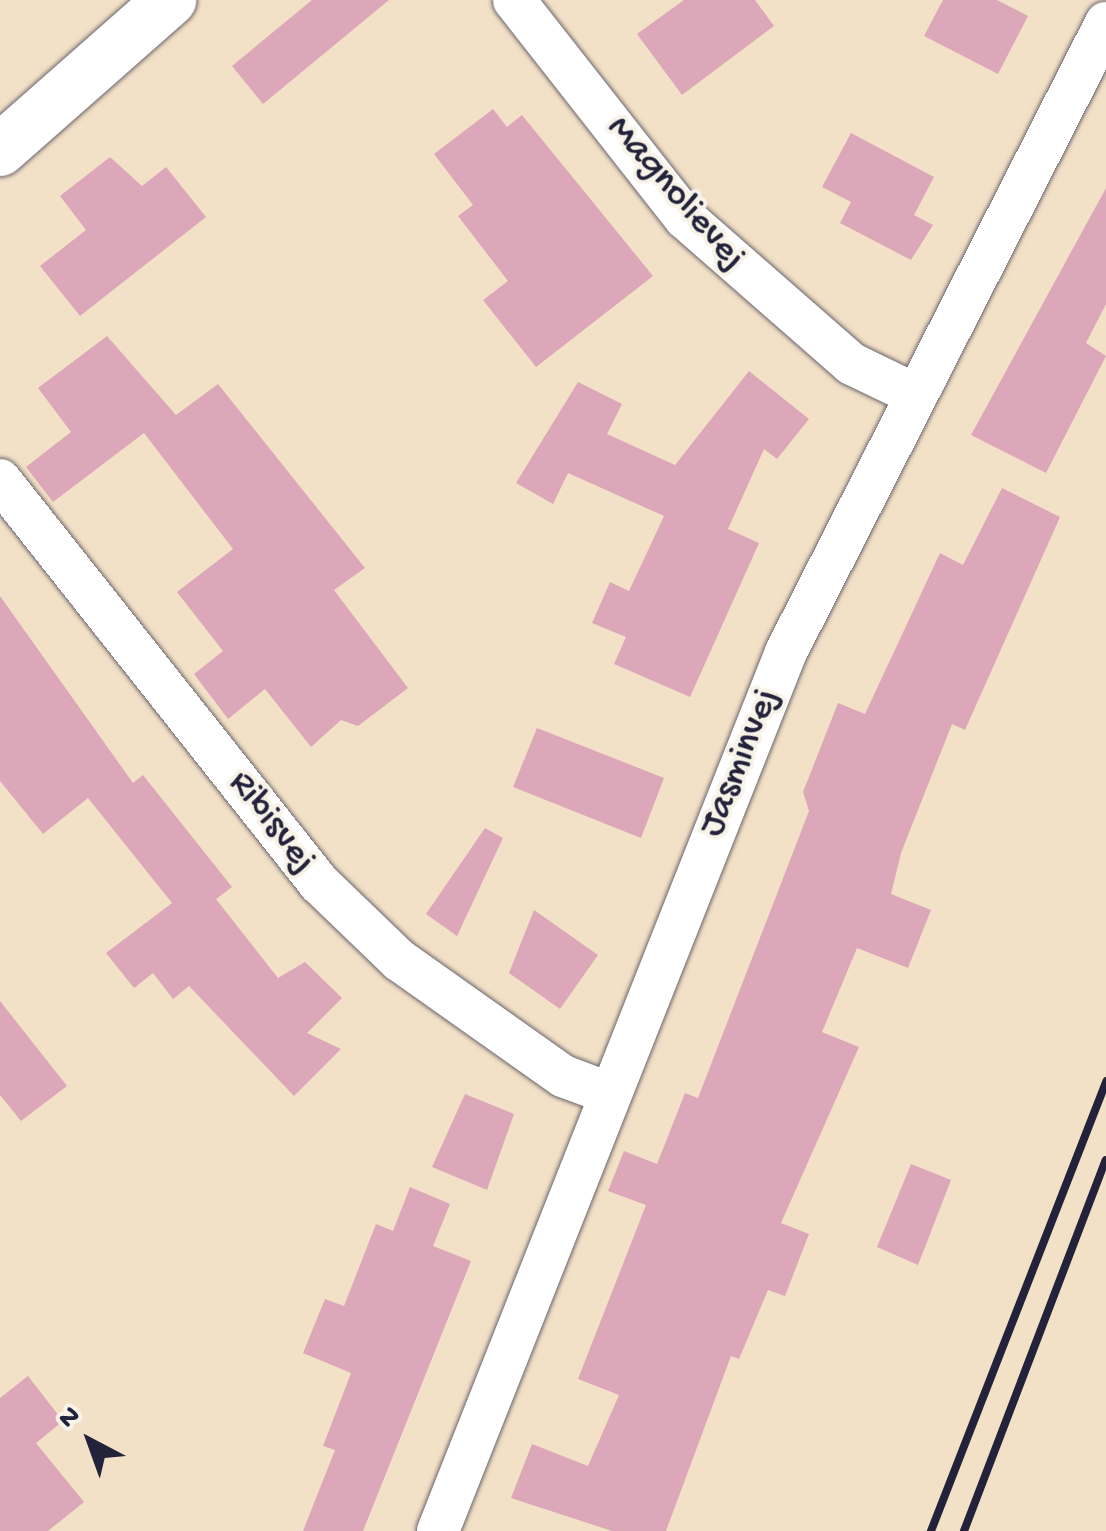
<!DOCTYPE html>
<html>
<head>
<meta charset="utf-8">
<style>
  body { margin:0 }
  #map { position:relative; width:1106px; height:1531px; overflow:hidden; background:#f3e1c7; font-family:"Gochi Hand",sans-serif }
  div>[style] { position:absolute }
  .building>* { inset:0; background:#dca7b8 }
  .roads { filter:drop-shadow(0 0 2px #6b656c) drop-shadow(0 0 2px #6b656c) }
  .minor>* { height:42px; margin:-21px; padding:0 21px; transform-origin:21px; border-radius:21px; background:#fff }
  .tertiary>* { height:52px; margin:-26px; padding:0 26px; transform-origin:26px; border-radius:26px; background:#fff }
  .rail>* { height:8px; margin:-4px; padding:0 4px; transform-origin:4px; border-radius:4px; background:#22223b }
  span { translate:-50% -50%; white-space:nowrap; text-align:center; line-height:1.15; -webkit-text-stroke:8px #f7f3e8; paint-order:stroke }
  .street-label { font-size:38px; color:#22223b }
  .north { position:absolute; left:40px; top:1391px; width:100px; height:100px; -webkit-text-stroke:8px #f7f3e8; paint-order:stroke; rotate:319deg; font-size:28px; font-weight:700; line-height:40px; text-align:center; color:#22223b }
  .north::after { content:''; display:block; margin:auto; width:35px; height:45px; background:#22223b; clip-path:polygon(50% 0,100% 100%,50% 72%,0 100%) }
</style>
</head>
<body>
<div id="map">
  <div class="building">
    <i style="clip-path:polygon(312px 0,389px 0,263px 104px,232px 66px)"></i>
    <i style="clip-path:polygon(684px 0,755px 0,774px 26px,682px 95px,637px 34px)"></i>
    <i style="clip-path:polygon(943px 0,997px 0,1028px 16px,998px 74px,924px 36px)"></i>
    <i style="clip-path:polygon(493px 109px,507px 127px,522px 115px,653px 276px,536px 367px,483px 300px,508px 281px,458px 216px,473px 205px,434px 154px)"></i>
    <i style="clip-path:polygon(851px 133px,934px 177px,914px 215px,933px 225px,911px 260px,840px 223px,851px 202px,822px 187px)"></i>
    <i style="clip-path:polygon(110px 157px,142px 186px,166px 167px,206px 217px,80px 316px,40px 266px,86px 230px,60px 196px)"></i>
    <i style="clip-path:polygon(1106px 188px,1106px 304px,1086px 343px,1106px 356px,1046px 473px,971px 435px)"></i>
    <i style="clip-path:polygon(107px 336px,176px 415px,218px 384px,365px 568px,334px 590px,408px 688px,358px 726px,341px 720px,311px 747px,265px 689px,228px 719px,194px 674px,223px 651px,177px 592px,233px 549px,144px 433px,53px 502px,26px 467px,71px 432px,38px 388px)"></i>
    <i style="clip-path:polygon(749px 371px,809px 419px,777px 459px,764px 449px,728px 529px,759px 543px,690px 697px,614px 664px,626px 637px,592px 623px,610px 582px,629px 591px,664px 516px,568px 473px,553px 504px,516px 483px,578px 382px,622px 404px,607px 434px,675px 465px)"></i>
    <i style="clip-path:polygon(1002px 488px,1060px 517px,965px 730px,952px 724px,901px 853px,891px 894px,931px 910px,908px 968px,857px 948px,822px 1032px,859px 1047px,781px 1223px,809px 1234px,785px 1296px,768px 1290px,739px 1359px,731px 1356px,666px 1531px,612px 1531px,511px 1498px,532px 1444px,588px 1466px,619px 1395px,578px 1379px,646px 1205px,608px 1191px,624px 1151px,657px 1164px,685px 1093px,698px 1098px,809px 811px,803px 792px,838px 703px,865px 714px,940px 553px,963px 565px)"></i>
    <i style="clip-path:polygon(0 596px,133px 783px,143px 775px,232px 887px,216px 899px,278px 978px,305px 962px,342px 998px,307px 1033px,341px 1049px,294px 1096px,189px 986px,173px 999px,153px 973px,134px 988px,106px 953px,172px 903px,88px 798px,43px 834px,0 781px)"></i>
    <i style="clip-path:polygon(537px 728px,664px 778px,641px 838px,513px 787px)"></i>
    <i style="clip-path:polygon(485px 828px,503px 838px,457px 936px,426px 914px)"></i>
    <i style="clip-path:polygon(534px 910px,598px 955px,560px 1009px,509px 973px)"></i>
    <i style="clip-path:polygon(0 1001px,67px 1086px,21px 1121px,0 1095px)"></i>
    <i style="clip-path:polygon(465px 1094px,514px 1114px,487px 1190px,432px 1167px)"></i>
    <i style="clip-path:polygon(911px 1164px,951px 1180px,918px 1265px,877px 1247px)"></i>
    <i style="clip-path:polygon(410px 1187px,450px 1204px,433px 1246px,471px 1261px,363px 1531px,303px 1531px,335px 1450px,323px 1446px,351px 1373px,303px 1353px,325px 1299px,344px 1306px,376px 1224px,393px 1231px)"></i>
    <i style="clip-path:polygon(28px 1376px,63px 1421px,36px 1443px,84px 1502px,48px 1531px,0 1531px,0 1398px)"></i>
  </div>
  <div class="roads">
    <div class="minor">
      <i style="left:514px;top:0;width:277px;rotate:51.9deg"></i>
      <i style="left:685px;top:218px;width:222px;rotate:41.2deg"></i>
      <i style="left:852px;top:364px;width:67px;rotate:25.8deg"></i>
      <i style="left:0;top:480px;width:514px;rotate:51.64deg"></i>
      <i style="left:319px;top:883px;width:111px;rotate:43.9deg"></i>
      <i style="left:399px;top:960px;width:201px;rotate:35.3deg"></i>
      <i style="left:563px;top:1076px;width:48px;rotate:20.7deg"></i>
      <i style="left:438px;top:1531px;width:945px;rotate:-68.4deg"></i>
      <i style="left:786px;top:652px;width:706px;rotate:-63.04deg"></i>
    </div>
    <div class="tertiary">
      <i style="left:0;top:150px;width:227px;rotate:-41.4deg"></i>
    </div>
  </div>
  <div class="rail">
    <i style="left:931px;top:1531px;width:483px;rotate:-68.7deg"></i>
    <i style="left:964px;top:1531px;width:397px;rotate:-69.1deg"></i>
  </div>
  <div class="street-label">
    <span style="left:675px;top:194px;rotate:49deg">Magnolievej</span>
    <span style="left:741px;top:763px;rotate:-68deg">Jasminvej</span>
    <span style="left:271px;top:823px;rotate:52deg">Ribisvej</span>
  </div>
  <div class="north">N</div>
</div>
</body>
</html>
